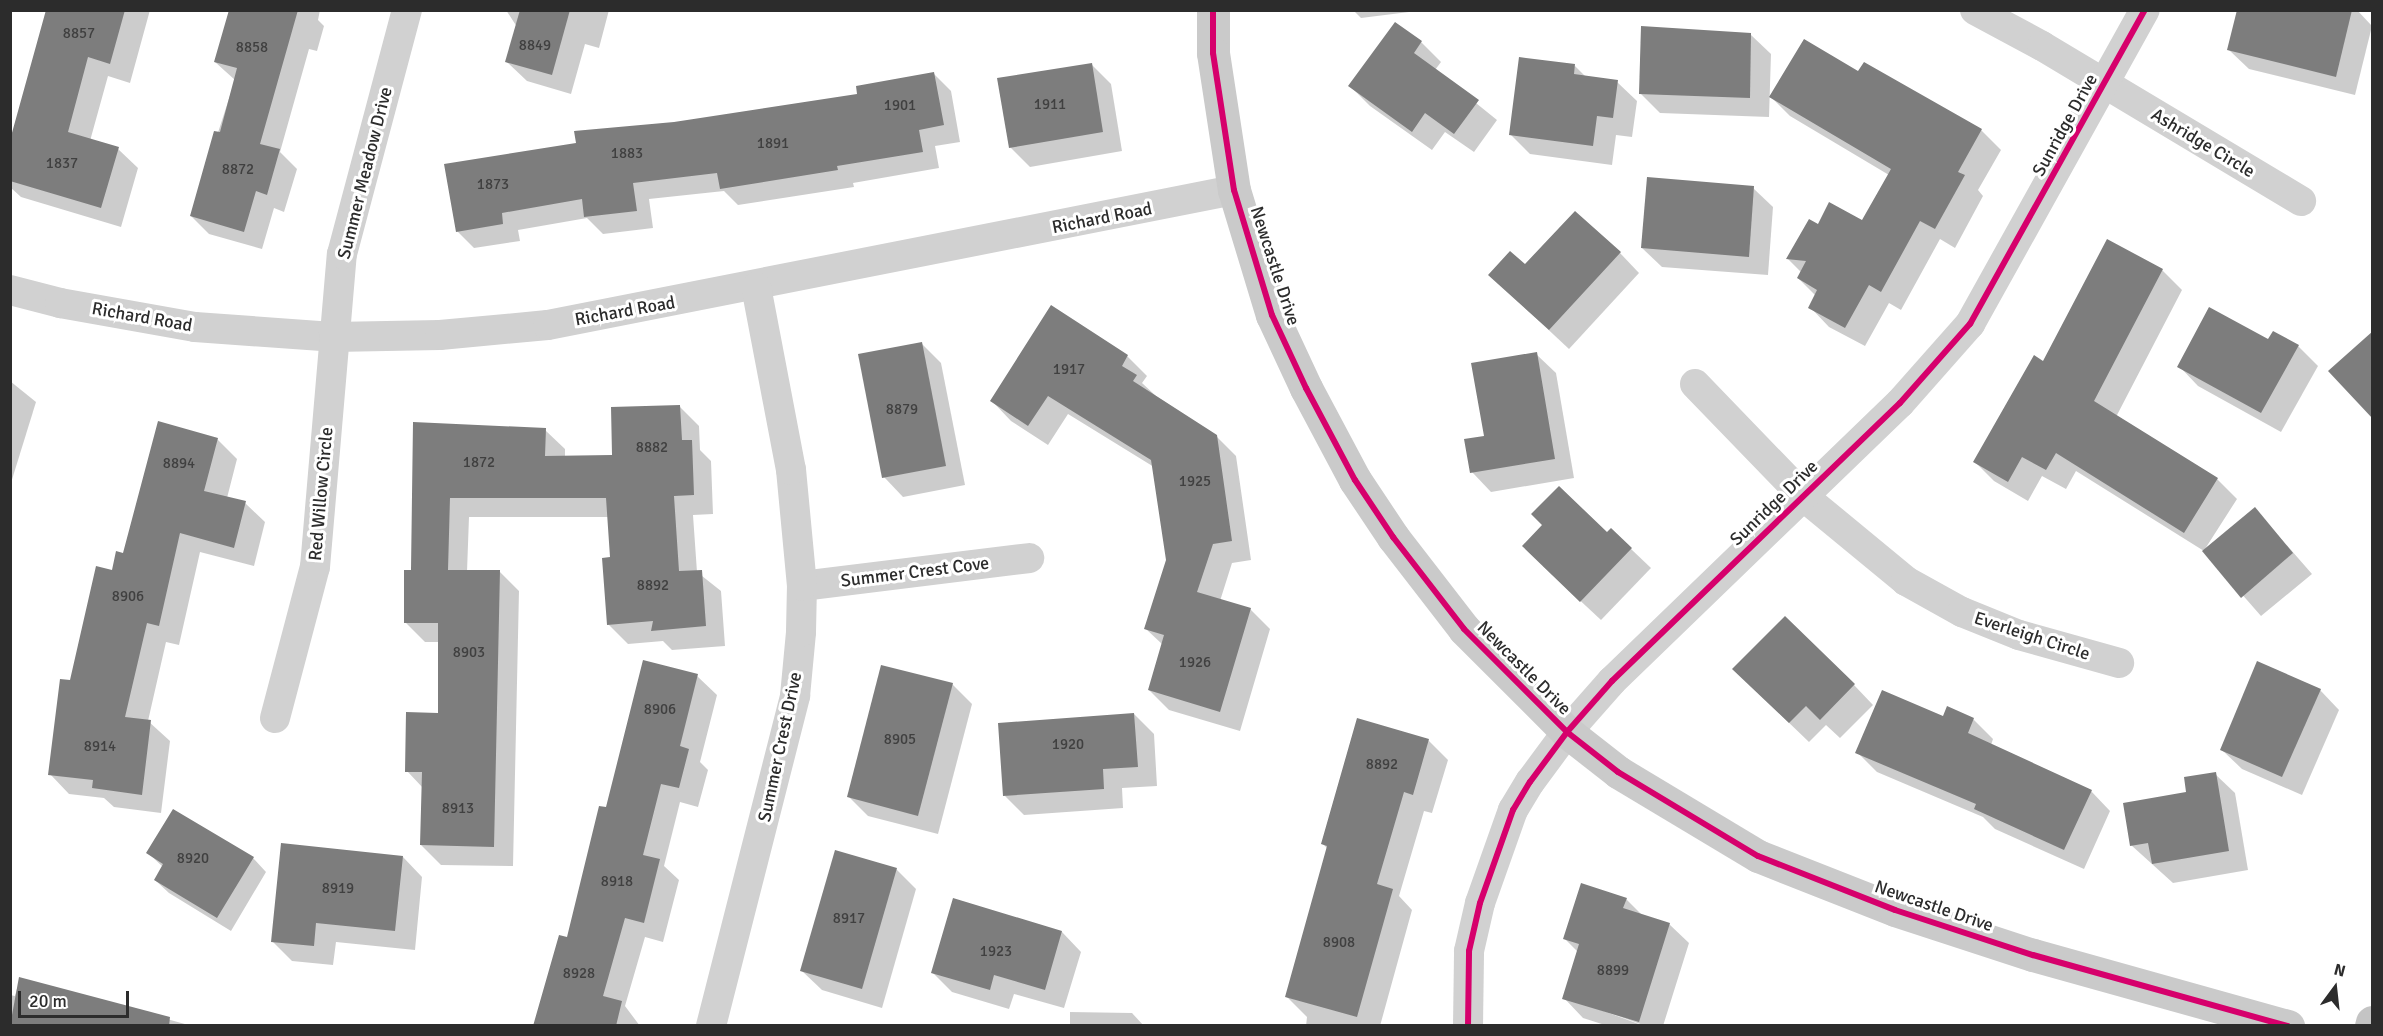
<!DOCTYPE html>
<html>
<head>
<meta charset="utf-8">
<style>
  body { margin:0 }
  #map { position:relative; width:2383px; height:1036px; overflow:hidden; background:#fff; font-family:Signika,sans-serif }
  div>[style] { position:absolute }
  .shadow>* { inset:0; background:#0003 }
  .building>* { inset:0; background:#7d7d7d }
  .street>* { height:30px; margin:-15px; padding:0 15px; transform-origin:15px; border-radius:15px; background:#d1d1d1 }
  .secondary>* { height:33px; margin:-16.5px; padding:0 16.5px; transform-origin:16.5px; border-radius:16.5px; background:#cacaca }
  .primary>* { height:33px; margin:-16.5px; padding:0 16.5px; transform-origin:16.5px; border-radius:16.5px; background:#c4c4c4 }
  .cycleway>* { height:6px; margin:-3px; padding:0 3px; transform-origin:3px; border-radius:3px; background:#d6006c }
  span { translate:-50% -50%; white-space:nowrap; text-align:center; line-height:1.15; -webkit-text-stroke:6px #fff; paint-order:stroke }
  .number-label { font-size:15px; color:#404040 }
  .number-label span { -webkit-text-stroke-width:0 }
  .street-label { font-size:18px; color:#2c2c2c }
  .frame { position:absolute; inset:0; border:12px solid #2c2c2c; pointer-events:none }
  .north { position:absolute; left:2305px; top:958px; width:60px; height:60px; -webkit-text-stroke:4px #fff; paint-order:stroke; rotate:15deg; font-size:16px; font-weight:700; line-height:24px; text-align:center; color:#2c2c2c }
  .north::after { content:''; display:block; margin:auto; width:21px; height:27px; background:#2c2c2c; clip-path:polygon(50% 0,100% 100%,50% 72%,0 100%) }
  .scale { position:absolute; left:18px; top:991px; width:111px; height:27px; box-sizing:border-box; border:3px solid #2c2c2c; border-top:0; padding-left:8px; font-size:18px; line-height:21px; white-space:nowrap; color:#2c2c2c; -webkit-text-stroke:4px #fff; paint-order:stroke }
</style>
</head>
<body>
<div id="map">
  <div class="shadow">
    <i style="clip-path:polygon(48px 10px,150px 10px,130px 83px,108px 76px,90px 141px,118px 149px,138px 168px,121px 227px,21px 197px,10px 187px,10px 145px)"></i>
    <i style="clip-path:polygon(230px 10px,320px 10px,318px 20px,324px 26px,317px 51px,309px 49px,280px 152px,297px 169px,284px 212px,274px 208px,262px 249px,209px 234px,191px 216px,235px 80px,215px 62px)"></i>
    <i style="clip-path:polygon(506px 10px,609px 10px,599px 48px,585px 44px,571px 94px,527px 81px,507px 62px,517px 27px)"></i>
    <i style="clip-path:polygon(1353px 10px,1417px 10px,1417px 11px,1361px 18px)"></i>
    <i style="clip-path:polygon(2239px 10px,2357px 10px,2372px 26px,2355px 95px,2249px 69px,2229px 50px)"></i>
    <i style="clip-path:polygon(1751px 35px,1771px 54px,1769px 117px,1660px 113px,1640px 93px)"></i>
    <i style="clip-path:polygon(1421px 42px,1441px 62px,1435px 70px,1497px 120px,1474px 152px,1445px 132px,1432px 150px,1370px 106px,1350px 86px)"></i>
    <i style="clip-path:polygon(1091px 64px,1111px 84px,1122px 151px,1030px 167px,1010px 147px)"></i>
    <i style="clip-path:polygon(1575px 66px,1586px 77px,1617px 82px,1637px 101px,1632px 137px,1616px 135px,1612px 165px,1530px 154px,1510px 134px)"></i>
    <i style="clip-path:polygon(1858px 73px,1981px 130px,2001px 150px,1978px 190px,1983px 196px,1955px 248px,1940px 239px,1901px 310px,1889px 303px,1865px 346px,1829px 327px,1810px 307px,1816px 296px,1798px 278px,1801px 272px,1788px 259px,1818px 226px,1863px 222px,1889px 175px,1790px 116px,1771px 97px)"></i>
    <i style="clip-path:polygon(934px 74px,951px 91px,960px 142px,935px 146px,939px 168px,853px 183px,854px 187px,738px 205px,724px 191px,649px 199px,653px 228px,603px 234px,587px 218px,518px 230px,520px 241px,474px 248px,457px 231px,577px 144px,674px 123px,859px 95px)"></i>
    <i style="clip-path:polygon(1753px 188px,1773px 207px,1768px 275px,1662px 267px,1642px 248px)"></i>
    <i style="clip-path:polygon(2107px 241px,2162px 270px,2182px 290px,2116px 417px,2217px 479px,2237px 499px,2205px 549px,2255px 509px,2312px 574px,2261px 616px,2204px 551px,2076px 471px,2066px 489px,2042px 476px,2028px 501px,1994px 481px,1975px 462px,2044px 363px)"></i>
    <i style="clip-path:polygon(1620px 253px,1639px 273px,1569px 349px,1510px 294px)"></i>
    <i style="clip-path:polygon(1052px 307px,1127px 356px,1147px 376px,1142px 383px,1156px 396px,1216px 436px,1236px 456px,1251px 560px,1232px 563px,1220px 601px,1250px 609px,1270px 629px,1240px 731px,1169px 710px,1149px 690px,1163px 645px,1146px 629px,1167px 560px,1154px 467px,1068px 414px,1048px 445px,1011px 421px,992px 401px)"></i>
    <i style="clip-path:polygon(2269px 341px,2298px 346px,2318px 366px,2281px 432px,2198px 386px,2179px 366px)"></i>
    <i style="clip-path:polygon(922px 344px,941px 363px,965px 485px,903px 497px,884px 477px)"></i>
    <i style="clip-path:polygon(1536px 354px,1556px 373px,1574px 478px,1491px 492px,1472px 472px,1485px 437px)"></i>
    <i style="clip-path:polygon(10px 381px,36px 402px,10px 486px)"></i>
    <i style="clip-path:polygon(680px 407px,699px 426px,700px 450px,711px 461px,713px 514px,693px 515px,697px 572px,721px 591px,725px 646px,672px 650px,663px 641px,628px 644px,608px 624px,612px 559px,609px 517px,469px 517px,467px 572px,499px 571px,519px 591px,513px 866px,441px 865px,421px 845px,423px 788px,407px 771px,440px 714px,439px 642px,425px 642px,405px 622px,412px 572px,415px 424px,545px 430px,565px 449px,565px 457px,614px 456px)"></i>
    <i style="clip-path:polygon(217px 439px,237px 459px,227px 498px,245px 503px,265px 522px,254px 566px,200px 552px,179px 645px,166px 642px,148px 721px,170px 741px,161px 813px,114px 807px,104px 798px,69px 794px,50px 774px,72px 682px,113px 572px)"></i>
    <i style="clip-path:polygon(1607px 534px,1631px 549px,1651px 568px,1601px 620px,1543px 566px)"></i>
    <i style="clip-path:polygon(697px 676px,717px 695px,700px 762px,708px 770px,698px 807px,680px 802px,664px 866px,679px 880px,663px 942px,645px 937px,625px 1006px,640px 1026px,535px 1026px,568px 939px,607px 809px)"></i>
    <i style="clip-path:polygon(952px 684px,972px 704px,938px 834px,868px 816px,848px 796px)"></i>
    <i style="clip-path:polygon(1854px 685px,1873px 705px,1840px 738px,1826px 725px,1809px 742px,1754px 689px)"></i>
    <i style="clip-path:polygon(2320px 690px,2339px 710px,2302px 795px,2242px 769px,2222px 750px)"></i>
    <i style="clip-path:polygon(1134px 714px,1154px 734px,1157px 786px,1122px 788px,1123px 808px,1024px 815px,1005px 796px)"></i>
    <i style="clip-path:polygon(1944px 718px,1973px 719px,1993px 739px,1991px 745px,2091px 791px,2110px 811px,2084px 869px,1995px 829px,1983px 817px,1877px 772px,1857px 752px)"></i>
    <i style="clip-path:polygon(1428px 740px,1448px 760px,1432px 813px,1424px 811px,1399px 896px,1412px 910px,1380px 1026px,1306px 1026px,1307px 1017px,1287px 997px,1328px 849px,1322px 843px)"></i>
    <i style="clip-path:polygon(2215px 774px,2235px 793px,2248px 870px,2173px 883px,2131px 845px)"></i>
    <i style="clip-path:polygon(148px 853px,253px 858px,266px 872px,231px 931px,169px 893px,155px 880px,163px 867px)"></i>
    <i style="clip-path:polygon(403px 857px,422px 877px,415px 950px,336px 942px,333px 965px,292px 961px,272px 941px)"></i>
    <i style="clip-path:polygon(896px 869px,916px 889px,882px 1008px,822px 990px,802px 971px)"></i>
    <i style="clip-path:polygon(1626px 899px,1643px 916px,1669px 924px,1689px 943px,1663px 1026px,1646px 1026px,1585px 1004px,1644px 1026px,1608px 1026px,1583px 1018px,1564px 998px,1578px 952px,1565px 939px)"></i>
    <i style="clip-path:polygon(1062px 932px,1081px 952px,1064px 1008px,1014px 994px,1009px 1009px,952px 992px,932px 972px)"></i>
    <i style="clip-path:polygon(20px 978px,192px 1026px,10px 1026px,10px 995px,15px 996px)"></i>
    <i style="clip-path:polygon(1070px 1012px,1132px 1013px,1144px 1026px,1070px 1026px)"></i>
  </div>
  <div class="building">
    <i style="clip-path:polygon(46px 10px,125px 10px,110px 64px,88px 57px,68px 132px,119px 147px,101px 208px,10px 181px,10px 140px)"></i>
    <i style="clip-path:polygon(229px 10px,298px 10px,260px 144px,280px 149px,267px 195px,256px 191px,244px 232px,190px 216px,214px 131px,220px 132px,237px 68px,214px 62px)"></i>
    <i style="clip-path:polygon(520px 10px,570px 10px,552px 75px,505px 62px)"></i>
    <i style="clip-path:polygon(2237px 10px,2352px 10px,2336px 77px,2227px 50px)"></i>
    <i style="clip-path:polygon(1395px 22px,1422px 41px,1414px 53px,1479px 100px,1454px 134px,1425px 113px,1412px 132px,1348px 86px)"></i>
    <i style="clip-path:polygon(1641px 26px,1751px 33px,1750px 98px,1639px 94px)"></i>
    <i style="clip-path:polygon(1804px 39px,1858px 71px,1864px 62px,1982px 129px,1958px 172px,1965px 175px,1935px 229px,1920px 221px,1881px 292px,1869px 285px,1845px 328px,1808px 308px,1817px 290px,1797px 278px,1806px 261px,1786px 259px,1809px 219px,1818px 224px,1829px 202px,1862px 220px,1891px 169px,1769px 97px)"></i>
    <i style="clip-path:polygon(1519px 57px,1575px 64px,1574px 74px,1618px 80px,1613px 118px,1597px 116px,1593px 146px,1509px 135px)"></i>
    <i style="clip-path:polygon(1092px 63px,1103px 132px,1009px 148px,997px 78px)"></i>
    <i style="clip-path:polygon(934px 72px,944px 125px,919px 130px,923px 152px,837px 166px,838px 170px,720px 189px,717px 173px,633px 183px,637px 211px,584px 217px,582px 199px,502px 213px,503px 224px,456px 232px,444px 164px,576px 143px,574px 131px,674px 122px,857px 94px,856px 86px)"></i>
    <i style="clip-path:polygon(1647px 177px,1754px 186px,1749px 257px,1641px 248px)"></i>
    <i style="clip-path:polygon(1575px 211px,1621px 252px,1549px 330px,1488px 275px,1510px 251px,1525px 264px)"></i>
    <i style="clip-path:polygon(2107px 239px,2163px 269px,2094px 401px,2218px 478px,2184px 533px,2056px 453px,2046px 470px,2022px 457px,2008px 482px,1973px 462px,2034px 355px,2043px 361px)"></i>
    <i style="clip-path:polygon(1051px 305px,1128px 355px,1122px 366px,1137px 375px,1133px 381px,1217px 435px,1232px 541px,1213px 544px,1197px 592px,1251px 608px,1220px 712px,1148px 690px,1164px 635px,1144px 629px,1166px 560px,1151px 460px,1048px 396px,1028px 426px,990px 401px)"></i>
    <i style="clip-path:polygon(2209px 307px,2268px 339px,2273px 331px,2299px 345px,2261px 413px,2177px 367px)"></i>
    <i style="clip-path:polygon(2373px 331px,2373px 419px,2328px 371px)"></i>
    <i style="clip-path:polygon(922px 342px,946px 466px,882px 478px,858px 354px)"></i>
    <i style="clip-path:polygon(1537px 352px,1555px 459px,1470px 473px,1464px 439px,1484px 436px,1471px 363px)"></i>
    <i style="clip-path:polygon(680px 405px,682px 440px,692px 440px,694px 495px,674px 496px,679px 571px,702px 570px,706px 626px,651px 631px,653px 621px,607px 625px,602px 558px,610px 557px,606px 498px,450px 498px,448px 570px,500px 570px,494px 847px,420px 845px,422px 772px,405px 772px,406px 712px,438px 713px,438px 623px,404px 623px,404px 570px,411px 570px,413px 422px,546px 428px,545px 456px,612px 455px,611px 407px)"></i>
    <i style="clip-path:polygon(158px 421px,218px 438px,204px 491px,246px 501px,234px 548px,180px 533px,159px 626px,147px 623px,125px 717px,151px 720px,142px 795px,92px 788px,93px 780px,48px 775px,60px 679px,70px 680px,96px 566px,112px 570px,116px 551px,123px 553px)"></i>
    <i style="clip-path:polygon(1559px 486px,1607px 532px,1611px 528px,1632px 548px,1580px 602px,1522px 546px,1542px 525px,1531px 514px)"></i>
    <i style="clip-path:polygon(2255px 507px,2293px 553px,2241px 598px,2202px 551px)"></i>
    <i style="clip-path:polygon(1785px 616px,1855px 684px,1820px 720px,1806px 706px,1789px 723px,1732px 669px)"></i>
    <i style="clip-path:polygon(643px 660px,698px 674px,680px 746px,689px 749px,679px 788px,661px 784px,643px 855px,660px 859px,644px 923px,625px 918px,603px 996px,622px 1001px,616px 1026px,533px 1026px,559px 935px,567px 937px,599px 806px,606px 807px)"></i>
    <i style="clip-path:polygon(2257px 661px,2321px 689px,2282px 777px,2220px 750px)"></i>
    <i style="clip-path:polygon(881px 665px,953px 683px,918px 816px,847px 797px)"></i>
    <i style="clip-path:polygon(1882px 690px,1943px 716px,1947px 706px,1974px 718px,1968px 733px,2092px 790px,2064px 850px,1974px 809px,1976px 804px,1855px 753px)"></i>
    <i style="clip-path:polygon(1134px 713px,1138px 767px,1103px 769px,1104px 789px,1003px 796px,998px 723px)"></i>
    <i style="clip-path:polygon(1357px 718px,1429px 739px,1413px 795px,1404px 792px,1377px 884px,1393px 889px,1357px 1017px,1285px 997px,1327px 846px,1321px 844px)"></i>
    <i style="clip-path:polygon(2216px 772px,2229px 851px,2152px 864px,2148px 843px,2130px 846px,2123px 803px,2186px 792px,2184px 777px)"></i>
    <i style="clip-path:polygon(173px 809px,254px 857px,217px 918px,154px 880px,163px 864px,146px 853px)"></i>
    <i style="clip-path:polygon(281px 843px,403px 856px,395px 931px,316px 923px,314px 946px,271px 942px)"></i>
    <i style="clip-path:polygon(835px 850px,897px 868px,862px 989px,800px 971px)"></i>
    <i style="clip-path:polygon(1581px 883px,1627px 898px,1623px 908px,1670px 923px,1639px 1022px,1562px 999px,1579px 944px,1563px 939px)"></i>
    <i style="clip-path:polygon(953px 898px,1062px 931px,1045px 990px,994px 975px,990px 990px,931px 973px)"></i>
    <i style="clip-path:polygon(19px 977px,170px 1017px,169px 1026px,10px 1026px)"></i>
  </div>
  <div class="street">
    <i style="left:1975px;top:10px;width:76px;rotate:28.2deg"></i>
    <i style="left:2042px;top:46px;width:302px;rotate:30.9deg"></i>
    <i style="left:10px;top:290px;width:52px;rotate:14.6deg"></i>
    <i style="left:60px;top:303px;width:137px;rotate:10.1deg"></i>
    <i style="left:195px;top:327px;width:138px;rotate:4.1deg"></i>
    <i style="left:333px;top:337px;width:107px;rotate:-1.1deg"></i>
    <i style="left:440px;top:335px;width:108px;rotate:-5.3deg"></i>
    <i style="left:548px;top:325px;width:699px;rotate:-11.13deg"></i>
    <i style="left:1695px;top:384px;width:156px;rotate:46deg"></i>
    <i style="left:1803px;top:496px;width:134px;rotate:39.5deg"></i>
    <i style="left:1906px;top:581px;width:64px;rotate:29deg"></i>
    <i style="left:1962px;top:612px;width:61px;rotate:22deg"></i>
    <i style="left:2019px;top:635px;width:104px;rotate:15.6deg"></i>
    <i style="left:802px;top:586px;width:229px;rotate:-7deg"></i>
    <i style="left:275px;top:718px;width:156px;rotate:-75.2deg"></i>
    <i style="left:315px;top:567px;width:314px;rotate:-85.1deg"></i>
    <i style="left:342px;top:254px;width:253px;rotate:-75.1deg"></i>
    <i style="left:711px;top:1026px;width:341px;rotate:-75.7deg"></i>
    <i style="left:795px;top:696px;width:64px;rotate:-84.6deg"></i>
    <i style="left:801px;top:632px;width:46px;rotate:-88.8deg"></i>
    <i style="left:802px;top:586px;width:117px;rotate:-95.4deg"></i>
    <i style="left:791px;top:470px;width:186px;rotate:-100.8deg"></i>
    <i style="left:1468px;top:1026px;width:75px;rotate:-89.2deg"></i>
    <i style="left:1469px;top:951px;width:49px;rotate:-77.1deg"></i>
    <i style="left:1480px;top:903px;width:99px;rotate:-70.5deg"></i>
    <i style="left:1513px;top:810px;width:33px;rotate:-59deg"></i>
    <i style="left:1530px;top:782px;width:62px;rotate:-53.5deg"></i>
    <i style="left:1567px;top:732px;width:68px;rotate:-48.6deg"></i>
    <i style="left:1612px;top:681px;width:400px;rotate:-44deg"></i>
    <i style="left:1900px;top:403px;width:106px;rotate:-48.5deg"></i>
    <i style="left:1970px;top:324px;width:359px;rotate:-60.9deg"></i>
  </div>
  <div class="secondary">
    <i style="left:1213px;top:10px;width:43px;rotate:90deg"></i>
    <i style="left:1213px;top:53px;width:139px;rotate:81.3deg"></i>
    <i style="left:1234px;top:190px;width:131px;rotate:73.1deg"></i>
    <i style="left:1272px;top:315px;width:81px;rotate:65deg"></i>
    <i style="left:1306px;top:388px;width:104px;rotate:62deg"></i>
    <i style="left:1355px;top:480px;width:69px;rotate:56.3deg"></i>
    <i style="left:1393px;top:537px;width:116px;rotate:52.3deg"></i>
    <i style="left:1464px;top:629px;width:146px;rotate:45deg"></i>
    <i style="left:1567px;top:732px;width:65px;rotate:38.1deg"></i>
    <i style="left:1618px;top:772px;width:163px;rotate:31deg"></i>
    <i style="left:1758px;top:856px;width:147px;rotate:21.5deg"></i>
    <i style="left:1895px;top:910px;width:145px;rotate:18.1deg"></i>
    <i style="left:2033px;top:955px;width:265px;rotate:15.6deg"></i>
  </div>
  <div class="primary">
    <i style="left:2371px;top:1026px;width:4px;rotate:-76deg"></i>
  </div>
  <div class="cycleway">
    <i style="left:1213px;top:10px;width:43px;rotate:90deg"></i>
    <i style="left:1213px;top:53px;width:139px;rotate:81.3deg"></i>
    <i style="left:1234px;top:190px;width:131px;rotate:73.1deg"></i>
    <i style="left:1272px;top:315px;width:81px;rotate:65deg"></i>
    <i style="left:1306px;top:388px;width:104px;rotate:62deg"></i>
    <i style="left:1355px;top:480px;width:69px;rotate:56.3deg"></i>
    <i style="left:1393px;top:537px;width:116px;rotate:52.3deg"></i>
    <i style="left:1464px;top:629px;width:146px;rotate:45deg"></i>
    <i style="left:1567px;top:732px;width:65px;rotate:38.1deg"></i>
    <i style="left:1618px;top:772px;width:163px;rotate:31deg"></i>
    <i style="left:1758px;top:856px;width:147px;rotate:21.5deg"></i>
    <i style="left:1895px;top:910px;width:145px;rotate:18.1deg"></i>
    <i style="left:2033px;top:955px;width:265px;rotate:15.6deg"></i>
    <i style="left:1468px;top:1026px;width:75px;rotate:-89.2deg"></i>
    <i style="left:1469px;top:951px;width:49px;rotate:-77.1deg"></i>
    <i style="left:1480px;top:903px;width:99px;rotate:-70.5deg"></i>
    <i style="left:1513px;top:810px;width:33px;rotate:-59deg"></i>
    <i style="left:1530px;top:782px;width:62px;rotate:-53.5deg"></i>
    <i style="left:1567px;top:732px;width:68px;rotate:-48.6deg"></i>
    <i style="left:1612px;top:681px;width:400px;rotate:-44deg"></i>
    <i style="left:1900px;top:403px;width:106px;rotate:-48.5deg"></i>
    <i style="left:1970px;top:324px;width:359px;rotate:-60.9deg"></i>
  </div>
  <div class="number-label">
    <span style="left:79px;top:34px">8857</span>
    <span style="left:535px;top:46px">8849</span>
    <span style="left:252px;top:48px">8858</span>
    <span style="left:1050px;top:105px">1911</span>
    <span style="left:900px;top:106px">1901</span>
    <span style="left:773px;top:144px">1891</span>
    <span style="left:627px;top:154px">1883</span>
    <span style="left:62px;top:164px">1837</span>
    <span style="left:238px;top:170px">8872</span>
    <span style="left:493px;top:185px">1873</span>
    <span style="left:1069px;top:370px">1917</span>
    <span style="left:902px;top:410px">8879</span>
    <span style="left:652px;top:448px">8882</span>
    <span style="left:479px;top:463px">1872</span>
    <span style="left:179px;top:464px">8894</span>
    <span style="left:1195px;top:482px">1925</span>
    <span style="left:653px;top:586px">8892</span>
    <span style="left:128px;top:597px">8906</span>
    <span style="left:469px;top:653px">8903</span>
    <span style="left:1195px;top:663px">1926</span>
    <span style="left:660px;top:710px">8906</span>
    <span style="left:900px;top:740px">8905</span>
    <span style="left:1068px;top:745px">1920</span>
    <span style="left:100px;top:747px">8914</span>
    <span style="left:1382px;top:765px">8892</span>
    <span style="left:458px;top:809px">8913</span>
    <span style="left:193px;top:859px">8920</span>
    <span style="left:617px;top:882px">8918</span>
    <span style="left:338px;top:889px">8919</span>
    <span style="left:849px;top:919px">8917</span>
    <span style="left:1339px;top:943px">8908</span>
    <span style="left:996px;top:952px">1923</span>
    <span style="left:1613px;top:971px">8899</span>
    <span style="left:579px;top:974px">8928</span>
  </div>
  <div class="street-label">
    <span style="left:2065px;top:125px;rotate:-61deg">Sunridge Drive</span>
    <span style="left:2203px;top:143px;rotate:31deg">Ashridge Circle</span>
    <span style="left:365px;top:173px;rotate:-76deg">Summer Meadow Drive</span>
    <span style="left:1102px;top:218px;rotate:-11deg">Richard Road</span>
    <span style="left:1275px;top:266px;rotate:72deg">Newcastle Drive</span>
    <span style="left:625px;top:311px;rotate:-10deg">Richard Road</span>
    <span style="left:142px;top:317px;rotate:10deg">Richard Road</span>
    <span style="left:321px;top:494px;rotate:-85deg">Red Willow Circle</span>
    <span style="left:1774px;top:503px;rotate:-44deg">Sunridge Drive</span>
    <span style="left:915px;top:572px;rotate:-7deg">Summer Crest Cove</span>
    <span style="left:2032px;top:636px;rotate:18deg">Everleigh Circle</span>
    <span style="left:1524px;top:668px;rotate:45deg">Newcastle Drive</span>
    <span style="left:780px;top:747px;rotate:-78deg">Summer Crest Drive</span>
    <span style="left:1934px;top:906px;rotate:19deg">Newcastle Drive</span>
  </div>
  <div class="frame"></div>
  <div class="north">N</div>
  <div class="scale">20 m</div>
</div>
</body>
</html>
